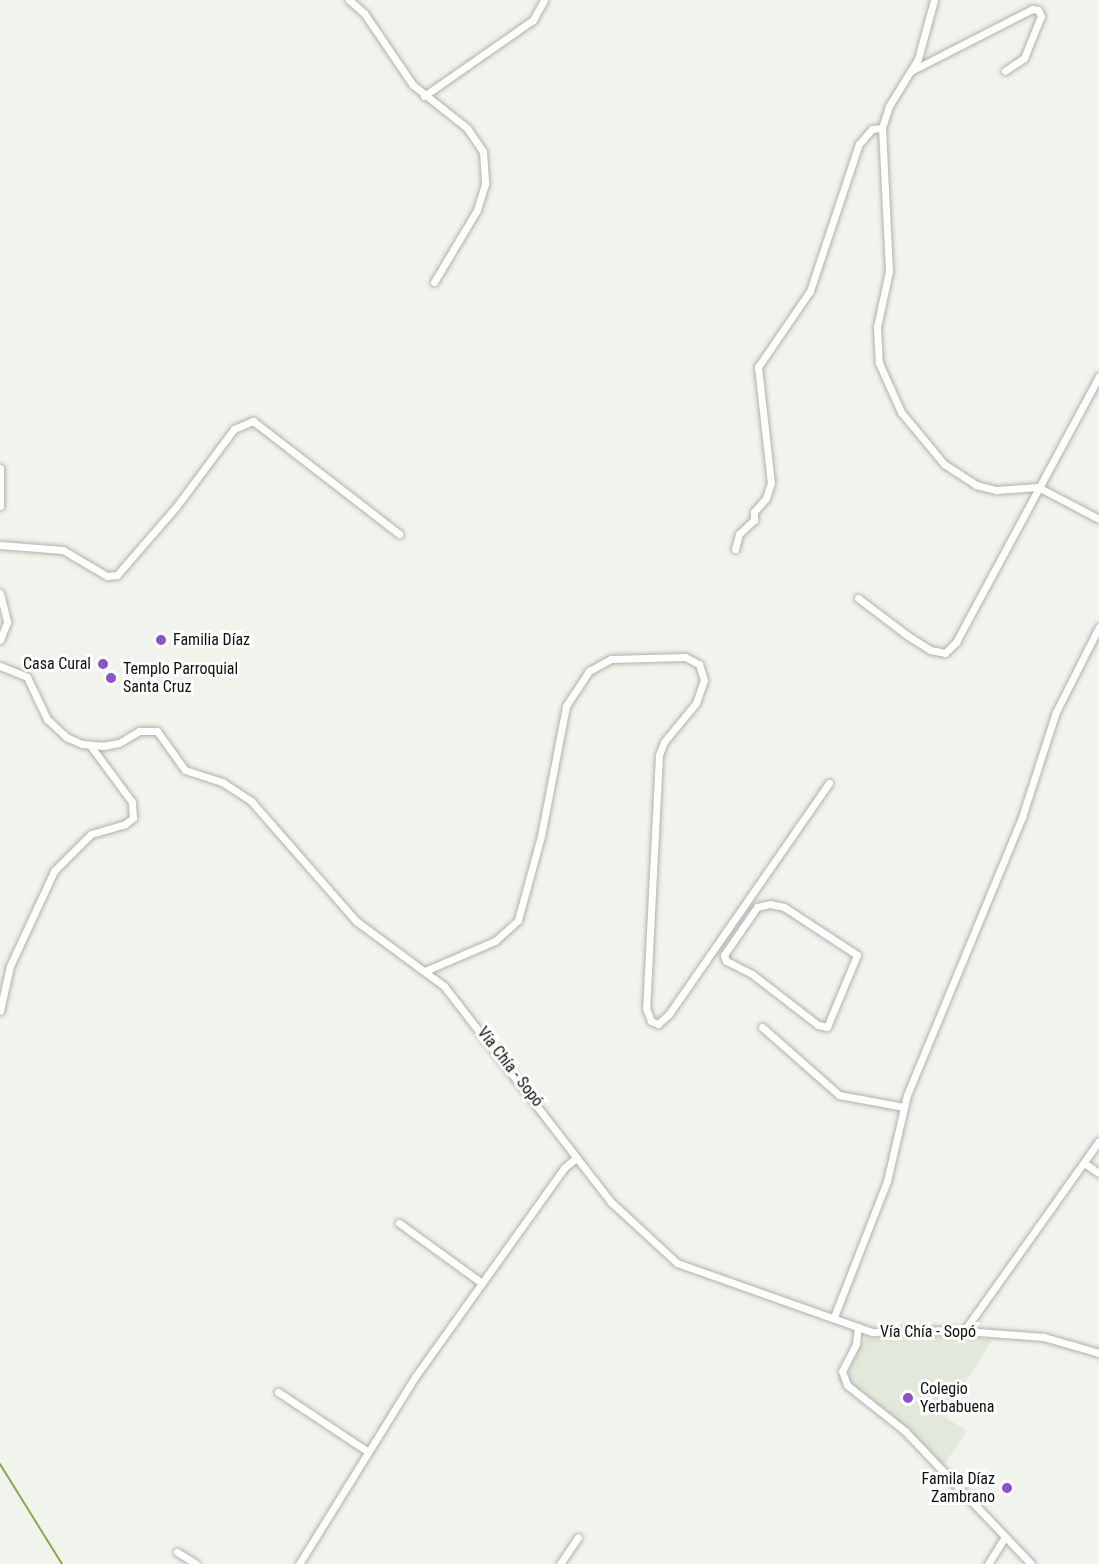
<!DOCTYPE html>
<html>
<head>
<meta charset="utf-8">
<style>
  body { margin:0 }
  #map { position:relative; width:1099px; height:1564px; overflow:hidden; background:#f1f4ed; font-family:"Roboto Condensed",sans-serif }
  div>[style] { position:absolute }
  .built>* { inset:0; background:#e2e8da }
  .stream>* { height:2px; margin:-1px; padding:0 1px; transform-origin:1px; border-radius:1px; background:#8ba94b }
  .roads { filter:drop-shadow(0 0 2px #afb2ab) drop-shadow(0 0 2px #afb2ab) }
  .minor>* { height:7px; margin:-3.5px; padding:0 3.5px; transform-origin:3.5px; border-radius:3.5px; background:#fff }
  .dots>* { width:16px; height:16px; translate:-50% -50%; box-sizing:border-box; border:3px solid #fff; border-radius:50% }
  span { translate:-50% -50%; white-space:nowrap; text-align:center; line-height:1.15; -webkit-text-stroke:6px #fff; paint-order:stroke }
  .poi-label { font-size:16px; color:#0f0f0d }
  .left { translate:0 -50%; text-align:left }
  .right { translate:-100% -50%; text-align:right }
  .street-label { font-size:16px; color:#0f0f0d }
</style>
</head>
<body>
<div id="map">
  <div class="built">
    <i style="clip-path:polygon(944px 1334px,992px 1340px,944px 1416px,967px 1431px,941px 1469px,905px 1431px,837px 1380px,866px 1338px,889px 1340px)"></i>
  </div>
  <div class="stream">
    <i style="left:0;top:1464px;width:118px;rotate:58.2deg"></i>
  </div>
  <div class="roads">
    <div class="minor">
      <i style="left:349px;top:0;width:20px;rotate:41deg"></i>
      <i style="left:364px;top:13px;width:87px;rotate:55.8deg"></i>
      <i style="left:413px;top:85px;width:69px;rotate:38.5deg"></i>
      <i style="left:467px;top:128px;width:29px;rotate:56deg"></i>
      <i style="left:483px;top:152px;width:32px;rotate:86deg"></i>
      <i style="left:485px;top:184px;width:27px;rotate:107deg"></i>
      <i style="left:477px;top:210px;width:84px;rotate:120.8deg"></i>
      <i style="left:934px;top:0;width:61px;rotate:105.2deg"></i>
      <i style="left:918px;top:59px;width:55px;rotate:121.7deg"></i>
      <i style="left:889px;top:106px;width:23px;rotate:108deg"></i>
      <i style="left:882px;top:128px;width:143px;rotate:87.2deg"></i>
      <i style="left:889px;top:271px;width:57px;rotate:102.1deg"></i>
      <i style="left:877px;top:327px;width:36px;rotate:87deg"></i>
      <i style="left:879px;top:363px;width:54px;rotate:65.8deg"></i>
      <i style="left:901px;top:412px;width:67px;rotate:50.4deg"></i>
      <i style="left:944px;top:464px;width:38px;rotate:33deg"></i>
      <i style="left:976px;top:485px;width:21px;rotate:14deg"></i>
      <i style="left:996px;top:490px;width:42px;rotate:-4.1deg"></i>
      <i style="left:1038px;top:487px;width:69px;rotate:27.7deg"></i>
      <i style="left:911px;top:71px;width:136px;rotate:-27.1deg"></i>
      <i style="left:1032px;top:9px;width:6px;rotate:9deg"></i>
      <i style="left:1038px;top:10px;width:7px;rotate:63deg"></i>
      <i style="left:1041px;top:16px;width:45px;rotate:112deg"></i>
      <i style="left:1024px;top:58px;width:23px;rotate:146deg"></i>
      <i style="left:424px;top:96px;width:133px;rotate:-34.9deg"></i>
      <i style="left:533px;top:20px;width:23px;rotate:-61deg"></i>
      <i style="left:0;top:468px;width:38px;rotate:90deg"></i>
      <i style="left:0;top:545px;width:63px;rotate:4.5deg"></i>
      <i style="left:63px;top:550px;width:51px;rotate:30.6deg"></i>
      <i style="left:107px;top:576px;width:10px;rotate:-6deg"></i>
      <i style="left:117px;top:575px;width:90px;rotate:-49.1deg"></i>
      <i style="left:176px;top:507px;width:97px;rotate:-53.4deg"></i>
      <i style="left:234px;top:429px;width:21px;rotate:-23deg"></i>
      <i style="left:253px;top:421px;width:185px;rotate:37.7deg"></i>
      <i style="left:735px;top:549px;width:16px;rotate:-75deg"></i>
      <i style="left:739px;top:534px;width:21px;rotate:-43deg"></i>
      <i style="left:754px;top:520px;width:8px;rotate:-90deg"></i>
      <i style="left:754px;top:512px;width:18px;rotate:-49deg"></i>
      <i style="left:766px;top:498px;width:16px;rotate:-72deg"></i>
      <i style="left:771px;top:483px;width:117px;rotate:-96.4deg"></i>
      <i style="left:758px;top:367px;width:92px;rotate:-55.6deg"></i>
      <i style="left:810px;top:291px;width:155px;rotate:-71.6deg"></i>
      <i style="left:859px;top:144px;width:20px;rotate:-49deg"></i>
      <i style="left:872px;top:129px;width:10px;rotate:-6deg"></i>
      <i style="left:0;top:593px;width:30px;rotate:76deg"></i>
      <i style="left:7px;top:622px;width:19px;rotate:111deg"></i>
      <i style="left:858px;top:598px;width:63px;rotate:37.2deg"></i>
      <i style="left:908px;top:636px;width:26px;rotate:32deg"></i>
      <i style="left:930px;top:650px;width:15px;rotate:11deg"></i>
      <i style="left:945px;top:653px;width:16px;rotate:-45deg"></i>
      <i style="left:956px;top:642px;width:302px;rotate:-61.7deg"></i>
      <i style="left:0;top:666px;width:29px;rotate:22deg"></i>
      <i style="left:27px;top:677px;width:47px;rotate:64.5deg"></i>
      <i style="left:47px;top:719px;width:26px;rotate:43deg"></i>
      <i style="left:66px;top:737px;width:17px;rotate:24deg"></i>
      <i style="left:82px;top:744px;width:21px;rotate:5deg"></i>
      <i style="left:103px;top:746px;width:16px;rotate:-11deg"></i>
      <i style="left:119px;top:743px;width:23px;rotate:-31deg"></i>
      <i style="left:139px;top:731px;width:18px"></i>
      <i style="left:157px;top:731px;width:48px;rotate:54.3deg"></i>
      <i style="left:185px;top:770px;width:39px;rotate:18deg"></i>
      <i style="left:222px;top:782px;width:35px;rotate:33deg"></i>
      <i style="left:251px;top:801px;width:159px;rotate:48.8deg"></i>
      <i style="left:356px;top:921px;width:109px;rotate:36.5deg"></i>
      <i style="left:444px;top:986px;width:274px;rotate:52.3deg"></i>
      <i style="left:612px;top:1203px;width:88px;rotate:42.7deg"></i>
      <i style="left:677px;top:1263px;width:207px;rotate:19.5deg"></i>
      <i style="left:872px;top:1332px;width:79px;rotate:-1.5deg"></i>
      <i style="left:951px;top:1330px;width:93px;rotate:4.3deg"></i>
      <i style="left:1044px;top:1337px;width:57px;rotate:16.2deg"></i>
      <i style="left:770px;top:904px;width:14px;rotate:12deg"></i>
      <i style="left:784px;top:907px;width:87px;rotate:33.3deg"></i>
      <i style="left:857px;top:955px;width:78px;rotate:112.6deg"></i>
      <i style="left:827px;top:1027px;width:9px;rotate:-167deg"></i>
      <i style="left:818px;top:1025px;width:83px;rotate:-142.3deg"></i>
      <i style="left:752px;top:974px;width:29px;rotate:-153deg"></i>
      <i style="left:726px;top:961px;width:6px;rotate:-108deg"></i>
      <i style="left:724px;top:955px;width:58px;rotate:-55.5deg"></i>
      <i style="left:757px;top:907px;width:13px;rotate:-13deg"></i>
      <i style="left:425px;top:971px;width:76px;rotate:-23.2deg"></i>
      <i style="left:495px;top:941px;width:31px;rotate:-42deg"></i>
      <i style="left:518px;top:920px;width:87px;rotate:-74.7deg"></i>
      <i style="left:541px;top:836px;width:132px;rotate:-79.1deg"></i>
      <i style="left:566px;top:706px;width:42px;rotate:-56.7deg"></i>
      <i style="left:589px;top:671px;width:25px;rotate:-29deg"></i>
      <i style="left:611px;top:659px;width:74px;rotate:-1.5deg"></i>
      <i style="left:685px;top:657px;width:16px;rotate:27deg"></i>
      <i style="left:699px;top:664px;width:17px;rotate:73deg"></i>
      <i style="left:704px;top:680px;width:24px;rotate:109deg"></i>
      <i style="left:696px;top:703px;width:50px;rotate:129.4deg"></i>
      <i style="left:664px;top:742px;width:14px;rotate:111deg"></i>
      <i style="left:659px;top:755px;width:253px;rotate:92.9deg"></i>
      <i style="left:646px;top:1008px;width:14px;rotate:69deg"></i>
      <i style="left:651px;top:1021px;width:8px;rotate:23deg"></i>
      <i style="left:658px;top:1024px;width:15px;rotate:-42deg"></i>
      <i style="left:669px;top:1014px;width:281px;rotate:-55.3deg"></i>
      <i style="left:0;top:1011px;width:46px;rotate:-77.5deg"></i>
      <i style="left:10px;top:966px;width:105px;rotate:-65.1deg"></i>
      <i style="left:54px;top:871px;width:52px;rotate:-45deg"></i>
      <i style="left:91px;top:834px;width:35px;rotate:-16deg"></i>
      <i style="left:125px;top:824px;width:10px;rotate:-37deg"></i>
      <i style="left:133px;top:818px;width:16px;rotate:-94deg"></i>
      <i style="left:132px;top:802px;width:71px;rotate:-126.4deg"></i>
      <i style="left:762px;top:1027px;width:103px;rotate:41.4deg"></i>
      <i style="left:839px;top:1095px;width:66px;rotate:10.5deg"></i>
      <i style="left:1084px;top:1163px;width:18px;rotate:34deg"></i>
      <i style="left:399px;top:1223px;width:102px;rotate:35.9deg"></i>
      <i style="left:834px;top:1317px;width:146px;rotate:-68.7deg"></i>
      <i style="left:887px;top:1181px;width:88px;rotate:-76.9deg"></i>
      <i style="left:907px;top:1095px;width:301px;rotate:-67.5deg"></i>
      <i style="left:1022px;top:817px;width:110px;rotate:-72.1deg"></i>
      <i style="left:1056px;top:712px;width:95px;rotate:-63.2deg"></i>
      <i style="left:858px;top:1327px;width:17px;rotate:97deg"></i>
      <i style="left:856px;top:1344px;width:30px;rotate:117deg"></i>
      <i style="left:842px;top:1371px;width:15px;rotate:70deg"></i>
      <i style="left:847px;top:1385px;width:74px;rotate:38.4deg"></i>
      <i style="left:905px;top:1431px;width:183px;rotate:46.5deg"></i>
      <i style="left:964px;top:1331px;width:233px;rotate:-54.6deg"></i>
      <i style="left:278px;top:1392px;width:107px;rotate:33.5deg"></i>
      <i style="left:177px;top:1552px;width:22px;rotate:32deg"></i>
      <i style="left:299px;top:1564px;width:220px;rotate:-58.2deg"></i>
      <i style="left:415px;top:1377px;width:257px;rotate:-54.5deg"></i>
      <i style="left:564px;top:1168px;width:16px;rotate:-40deg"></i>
      <i style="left:560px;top:1564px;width:32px;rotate:-56deg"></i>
      <i style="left:988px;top:1564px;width:32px;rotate:-58deg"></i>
    </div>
  </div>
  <div class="dots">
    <i style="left:161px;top:640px;background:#8d51c8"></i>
    <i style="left:103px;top:664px;background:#8d51c8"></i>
    <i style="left:111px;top:678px;background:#8d51c8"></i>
    <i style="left:908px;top:1398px;background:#8d51c8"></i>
    <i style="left:1007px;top:1488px;background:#8d51c8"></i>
  </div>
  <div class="poi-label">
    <span class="left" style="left:173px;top:640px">Familia Díaz</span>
    <span class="right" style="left:91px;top:664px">Casa Cural</span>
    <span class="left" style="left:123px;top:678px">Templo Parroquial<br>Santa Cruz</span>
    <span class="left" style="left:920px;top:1398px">Colegio<br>Yerbabuena</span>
    <span class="right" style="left:995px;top:1488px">Famila Díaz<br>Zambrano</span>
  </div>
  <div class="street-label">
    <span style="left:510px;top:1067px;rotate:52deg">Vía Chía - Sopó</span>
    <span style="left:928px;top:1332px">Vía Chía - Sopó</span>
  </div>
</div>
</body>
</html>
